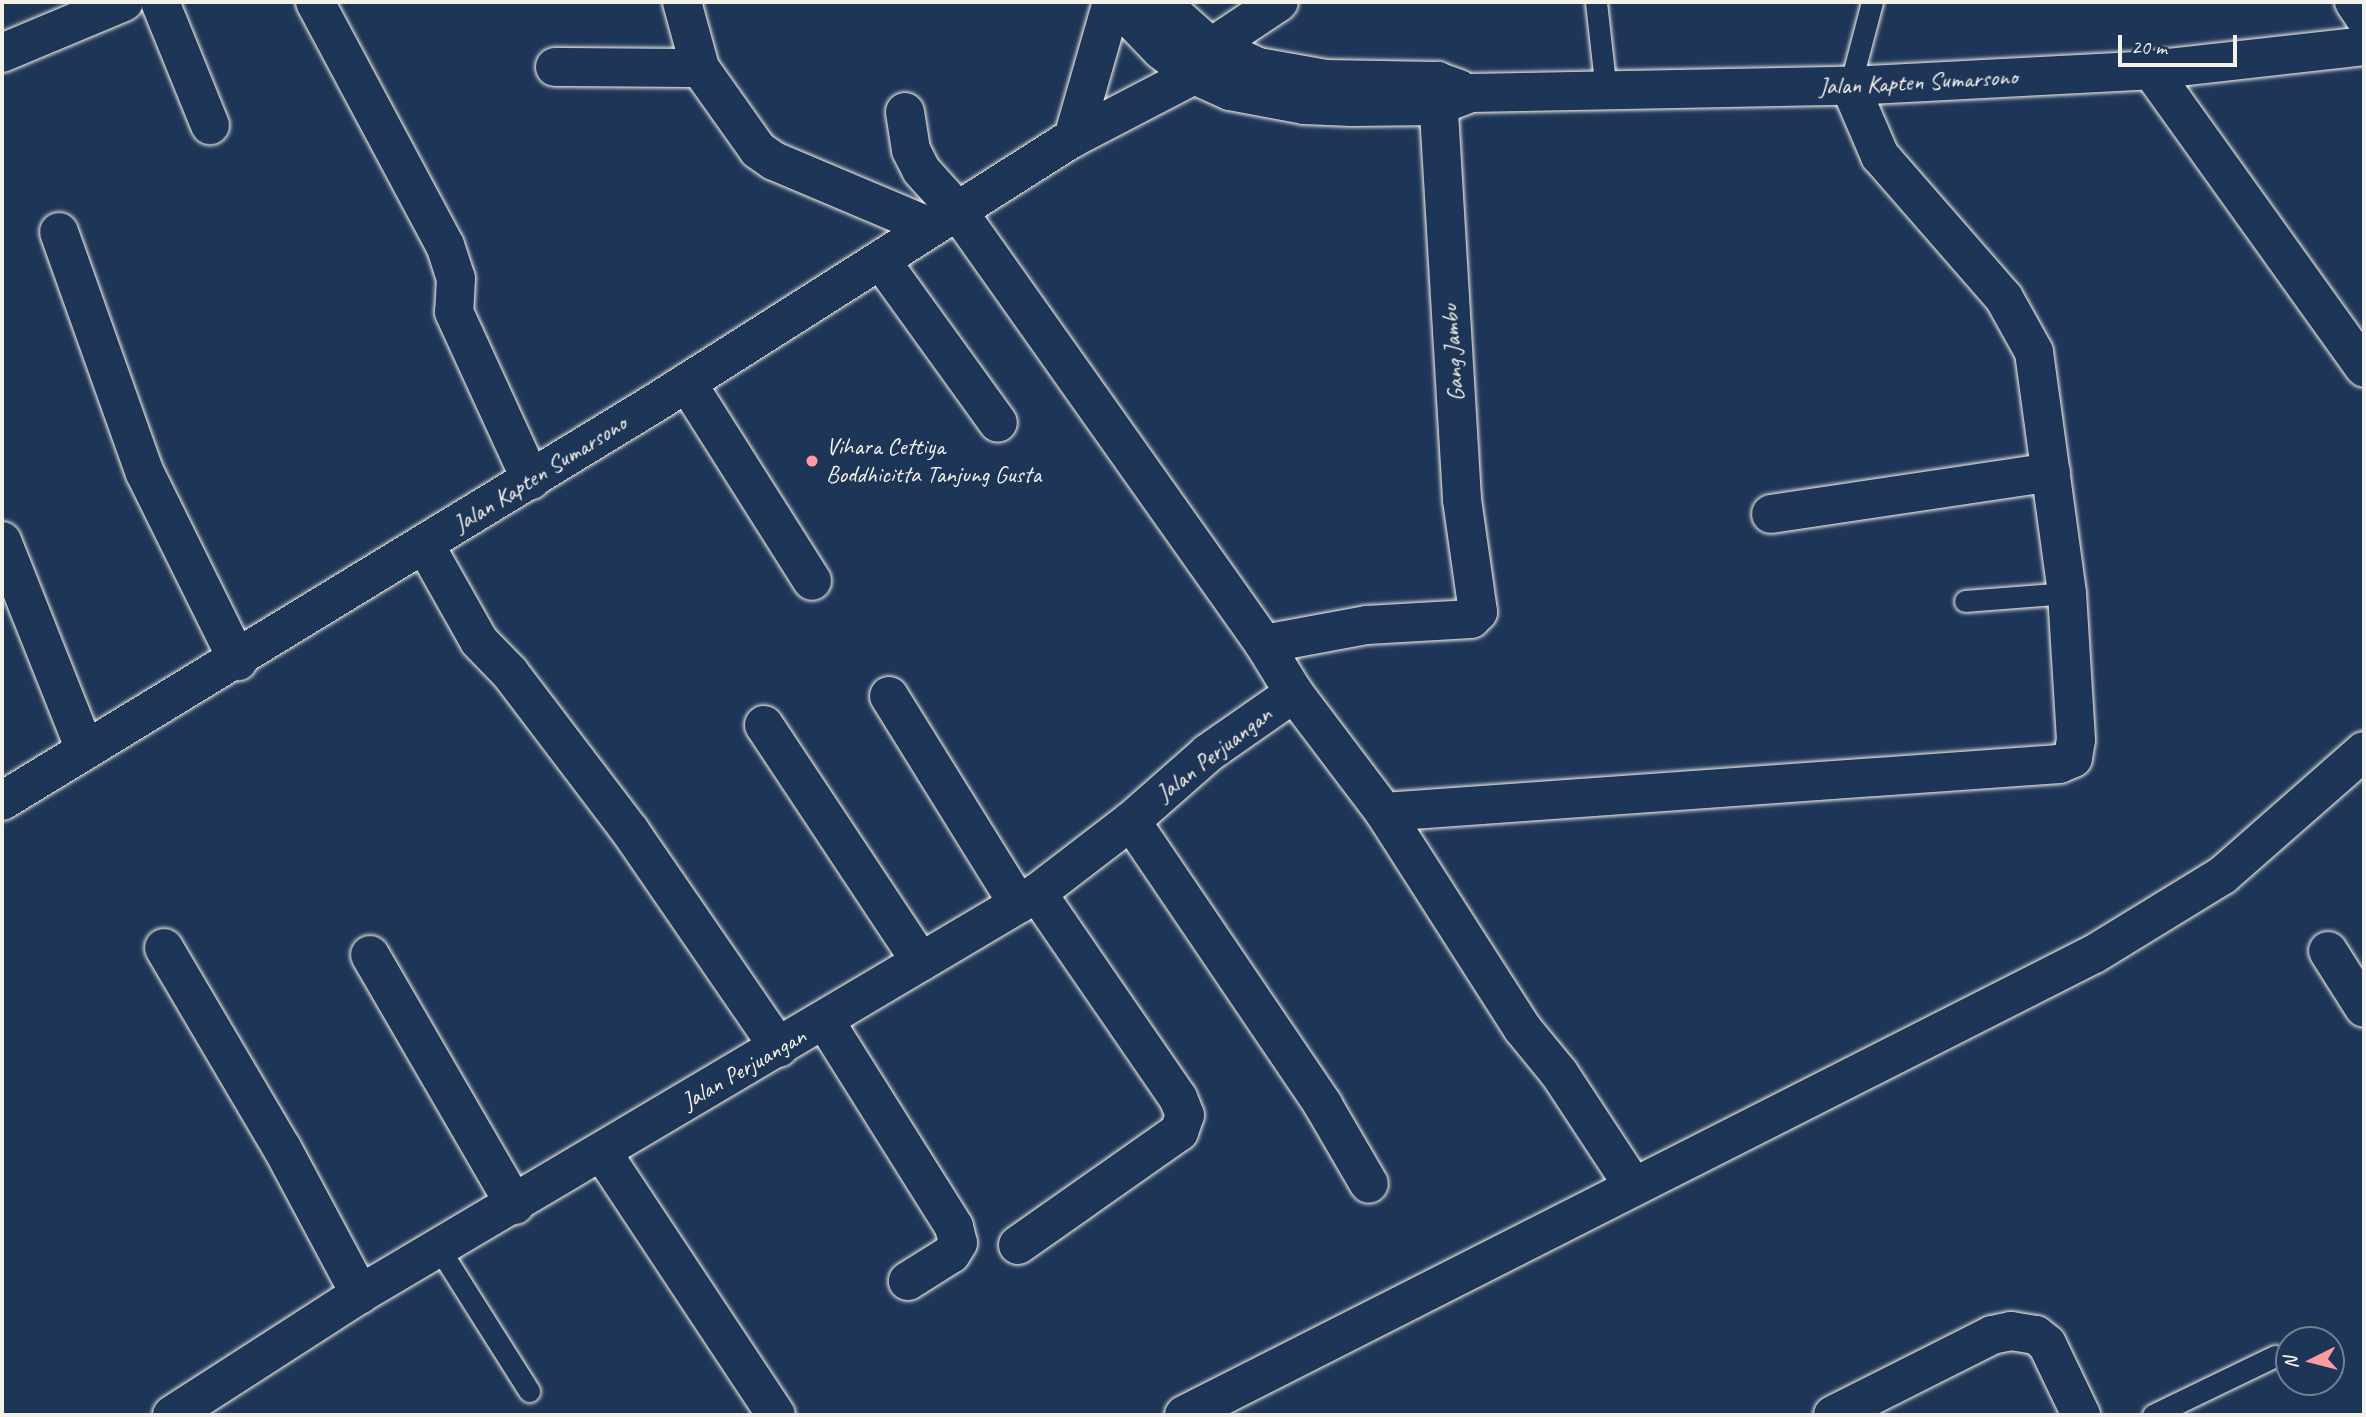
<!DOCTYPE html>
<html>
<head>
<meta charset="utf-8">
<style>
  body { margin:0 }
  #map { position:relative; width:2366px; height:1417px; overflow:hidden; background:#1d3557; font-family:Caveat,sans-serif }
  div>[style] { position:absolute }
  .roads { filter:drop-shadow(0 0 2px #f4f1e8) drop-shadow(0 0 2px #f4f1e8) }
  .service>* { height:21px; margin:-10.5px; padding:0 10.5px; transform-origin:10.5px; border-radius:10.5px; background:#1d3557 }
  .minor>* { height:38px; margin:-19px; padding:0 19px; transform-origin:19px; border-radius:19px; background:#1d3557 }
  .trunk>* { height:38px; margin:-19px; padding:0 19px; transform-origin:19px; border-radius:19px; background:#1d3557 }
  .dots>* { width:19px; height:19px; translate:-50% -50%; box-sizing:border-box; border:4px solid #1d3557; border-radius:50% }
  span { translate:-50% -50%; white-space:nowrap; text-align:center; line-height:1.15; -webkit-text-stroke:6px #1d3557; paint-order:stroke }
  .street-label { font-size:24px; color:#f4f1e8 }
  .poi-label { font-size:24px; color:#f4f1e8 }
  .left { translate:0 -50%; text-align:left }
  .frame { position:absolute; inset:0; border:4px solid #f4f1e8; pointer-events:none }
  .north { position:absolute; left:2275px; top:1326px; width:70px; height:70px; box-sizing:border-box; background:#1d3557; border:2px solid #738091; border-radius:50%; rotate:264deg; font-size:19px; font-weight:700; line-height:28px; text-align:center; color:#f4f1e8 }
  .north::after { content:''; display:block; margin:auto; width:24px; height:32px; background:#ff9aa2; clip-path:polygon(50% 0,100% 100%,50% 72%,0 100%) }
  .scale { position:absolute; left:2118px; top:35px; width:119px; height:32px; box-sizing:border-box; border:4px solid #f4f1e8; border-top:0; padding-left:9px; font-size:21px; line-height:24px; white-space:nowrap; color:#f4f1e8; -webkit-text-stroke:5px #1d3557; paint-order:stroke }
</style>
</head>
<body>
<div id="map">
  <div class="roads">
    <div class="service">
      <i style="left:1596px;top:2px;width:90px;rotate:83.6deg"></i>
      <i style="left:1850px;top:86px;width:87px;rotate:-75.3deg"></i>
      <i style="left:1965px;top:601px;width:102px;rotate:-4.5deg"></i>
      <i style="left:440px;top:1250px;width:167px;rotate:57.7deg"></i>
      <i style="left:2153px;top:1415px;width:136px;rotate:-25.8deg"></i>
    </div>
    <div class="minor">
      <i style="left:160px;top:2px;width:133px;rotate:67.9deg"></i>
      <i style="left:315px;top:2px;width:276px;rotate:61.9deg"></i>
      <i style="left:445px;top:245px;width:35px;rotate:72deg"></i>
      <i style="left:456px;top:278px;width:34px;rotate:93deg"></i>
      <i style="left:454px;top:312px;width:185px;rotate:65.4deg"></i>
      <i style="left:682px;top:2px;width:68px;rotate:74.7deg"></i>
      <i style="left:700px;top:68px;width:100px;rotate:54.7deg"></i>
      <i style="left:758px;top:150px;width:19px;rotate:35deg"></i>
      <i style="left:774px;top:161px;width:169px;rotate:22.9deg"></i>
      <i style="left:2354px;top:2px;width:18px;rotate:56deg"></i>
      <i style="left:1213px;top:46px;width:79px;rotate:-33.7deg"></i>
      <i style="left:2px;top:53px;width:132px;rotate:-22.7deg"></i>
      <i style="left:555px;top:67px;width:145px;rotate:0.4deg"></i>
      <i style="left:2151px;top:70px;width:366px;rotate:54.4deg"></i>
      <i style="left:905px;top:112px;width:38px;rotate:81deg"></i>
      <i style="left:911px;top:150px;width:22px;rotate:63deg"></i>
      <i style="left:921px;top:170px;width:54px;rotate:48deg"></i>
      <i style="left:957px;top:210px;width:532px;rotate:54.73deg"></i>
      <i style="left:1264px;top:644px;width:57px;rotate:58.5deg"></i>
      <i style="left:1294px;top:693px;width:149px;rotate:52.9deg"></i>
      <i style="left:1384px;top:812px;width:256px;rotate:57.4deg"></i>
      <i style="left:1522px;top:1028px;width:58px;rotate:50.6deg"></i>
      <i style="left:1559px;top:1073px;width:136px;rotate:56.7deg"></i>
      <i style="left:1073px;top:138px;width:141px;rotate:-74deg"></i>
      <i style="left:59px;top:232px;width:256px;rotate:70.4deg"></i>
      <i style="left:145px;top:473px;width:210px;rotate:63.7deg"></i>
      <i style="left:882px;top:262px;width:198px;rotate:54.2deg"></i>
      <i style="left:687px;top:383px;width:234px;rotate:57.7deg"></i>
      <i style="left:1771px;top:514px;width:283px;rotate:-8.5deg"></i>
      <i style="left:2px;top:541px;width:225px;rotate:68.3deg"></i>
      <i style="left:425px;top:545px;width:110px;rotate:60.6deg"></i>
      <i style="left:479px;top:641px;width:45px;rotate:45.9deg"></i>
      <i style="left:510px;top:673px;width:198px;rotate:52.8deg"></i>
      <i style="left:630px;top:831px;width:263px;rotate:55.5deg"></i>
      <i style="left:1264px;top:644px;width:105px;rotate:-10.5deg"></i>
      <i style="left:1367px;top:625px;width:104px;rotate:-3.3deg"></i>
      <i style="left:1471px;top:619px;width:10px;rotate:-45deg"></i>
      <i style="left:1478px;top:612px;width:114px;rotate:-98.1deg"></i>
      <i style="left:1462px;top:499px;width:419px;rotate:-93.4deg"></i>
      <i style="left:889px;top:696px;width:245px;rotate:58.2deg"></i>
      <i style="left:764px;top:725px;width:284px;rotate:56.5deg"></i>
      <i style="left:2px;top:801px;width:768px;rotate:-31.37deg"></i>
      <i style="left:658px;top:401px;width:491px;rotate:-32.4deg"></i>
      <i style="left:1073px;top:138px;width:136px;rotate:-27.5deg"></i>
      <i style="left:1384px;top:812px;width:677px;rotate:-4.07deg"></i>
      <i style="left:2059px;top:764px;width:15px;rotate:-23deg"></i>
      <i style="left:2073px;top:758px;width:18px;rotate:-81deg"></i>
      <i style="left:2076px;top:740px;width:147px;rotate:-93.5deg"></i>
      <i style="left:2067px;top:593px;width:243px;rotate:-97.8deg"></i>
      <i style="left:2034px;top:352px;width:62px;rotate:-119.1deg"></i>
      <i style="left:2004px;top:298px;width:189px;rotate:-131.1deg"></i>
      <i style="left:1880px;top:156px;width:76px;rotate:-113.2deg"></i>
      <i style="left:1131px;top:821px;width:343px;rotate:55.9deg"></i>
      <i style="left:1323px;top:1105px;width:91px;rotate:59.8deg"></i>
      <i style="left:164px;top:948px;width:232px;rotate:59.5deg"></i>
      <i style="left:282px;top:1148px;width:166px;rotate:61.9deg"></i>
      <i style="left:2328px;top:951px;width:67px;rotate:57.7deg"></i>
      <i style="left:370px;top:955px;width:289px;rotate:59.9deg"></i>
      <i style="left:825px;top:1021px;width:243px;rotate:57.9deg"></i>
      <i style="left:954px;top:1227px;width:16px;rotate:76deg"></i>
      <i style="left:958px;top:1243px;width:13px;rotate:122deg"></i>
      <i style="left:951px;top:1254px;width:51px;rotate:147.9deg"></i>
      <i style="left:602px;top:1152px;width:315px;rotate:56.5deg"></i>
      <i style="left:1018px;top:1245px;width:197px;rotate:-35.1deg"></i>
      <i style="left:1179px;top:1132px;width:18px;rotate:-71deg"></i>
      <i style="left:1185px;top:1115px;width:18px;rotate:-112deg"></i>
      <i style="left:1178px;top:1098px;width:249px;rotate:-124.5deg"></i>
      <i style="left:172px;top:1415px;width:224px;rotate:-32.8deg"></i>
      <i style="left:360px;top:1294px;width:787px;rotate:-30.64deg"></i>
      <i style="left:1037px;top:893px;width:118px;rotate:-37.5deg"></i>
      <i style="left:1131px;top:821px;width:103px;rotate:-41.4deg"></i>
      <i style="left:1208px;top:753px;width:105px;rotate:-34.9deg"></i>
      <i style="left:1184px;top:1415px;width:1020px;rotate:-26.87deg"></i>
      <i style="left:2094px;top:954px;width:151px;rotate:-31.5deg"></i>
      <i style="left:2223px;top:875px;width:188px;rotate:-41.3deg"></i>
      <i style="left:1833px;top:1415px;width:178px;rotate:-26.7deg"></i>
      <i style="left:1992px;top:1335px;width:19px;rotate:-12deg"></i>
      <i style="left:2011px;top:1331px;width:25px;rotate:9deg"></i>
      <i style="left:2036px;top:1335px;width:14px;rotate:39deg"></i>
      <i style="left:2047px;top:1344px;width:79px;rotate:64.4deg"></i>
    </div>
    <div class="trunk">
      <i style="left:1115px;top:2px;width:66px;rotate:46.2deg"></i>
      <i style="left:1161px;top:50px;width:41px;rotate:37.1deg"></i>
      <i style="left:1194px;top:75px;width:39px;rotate:24deg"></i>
      <i style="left:1230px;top:91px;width:75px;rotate:10.7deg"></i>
      <i style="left:1304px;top:105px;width:48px;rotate:2.4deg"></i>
      <i style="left:1352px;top:107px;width:85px;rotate:-0.7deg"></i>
      <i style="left:1437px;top:106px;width:36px;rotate:-21deg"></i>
      <i style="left:1471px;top:93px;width:379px;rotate:-1.1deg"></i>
      <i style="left:1850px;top:86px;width:301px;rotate:-3deg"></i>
      <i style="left:2151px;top:70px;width:214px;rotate:-6.4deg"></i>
      <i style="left:1160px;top:2px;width:60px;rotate:41.6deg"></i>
      <i style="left:1205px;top:42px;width:59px;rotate:25.3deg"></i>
      <i style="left:1258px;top:67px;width:69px;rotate:10deg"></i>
      <i style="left:1326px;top:79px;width:111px;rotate:1deg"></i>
      <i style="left:1437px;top:81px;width:23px;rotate:20deg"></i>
    </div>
  </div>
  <div class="dots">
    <i style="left:812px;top:461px;background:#ff9aa2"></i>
  </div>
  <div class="street-label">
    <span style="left:1918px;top:82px;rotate:-3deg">Jalan Kapten Sumarsono</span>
    <span style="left:1453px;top:353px;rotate:-94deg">Gang Jambu</span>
    <span style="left:540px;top:474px;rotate:-32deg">Jalan Kapten Sumarsono</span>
    <span style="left:1214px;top:754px;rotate:-38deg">Jalan Perjuangan</span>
    <span style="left:744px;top:1069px;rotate:-30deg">Jalan Perjuangan</span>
  </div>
  <div class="poi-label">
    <span class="left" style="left:826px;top:461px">Vihara Cettiya<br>Boddhicitta Tanjung Gusta</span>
  </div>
  <div class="frame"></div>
  <div class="north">N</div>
  <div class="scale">20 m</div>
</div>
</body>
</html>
